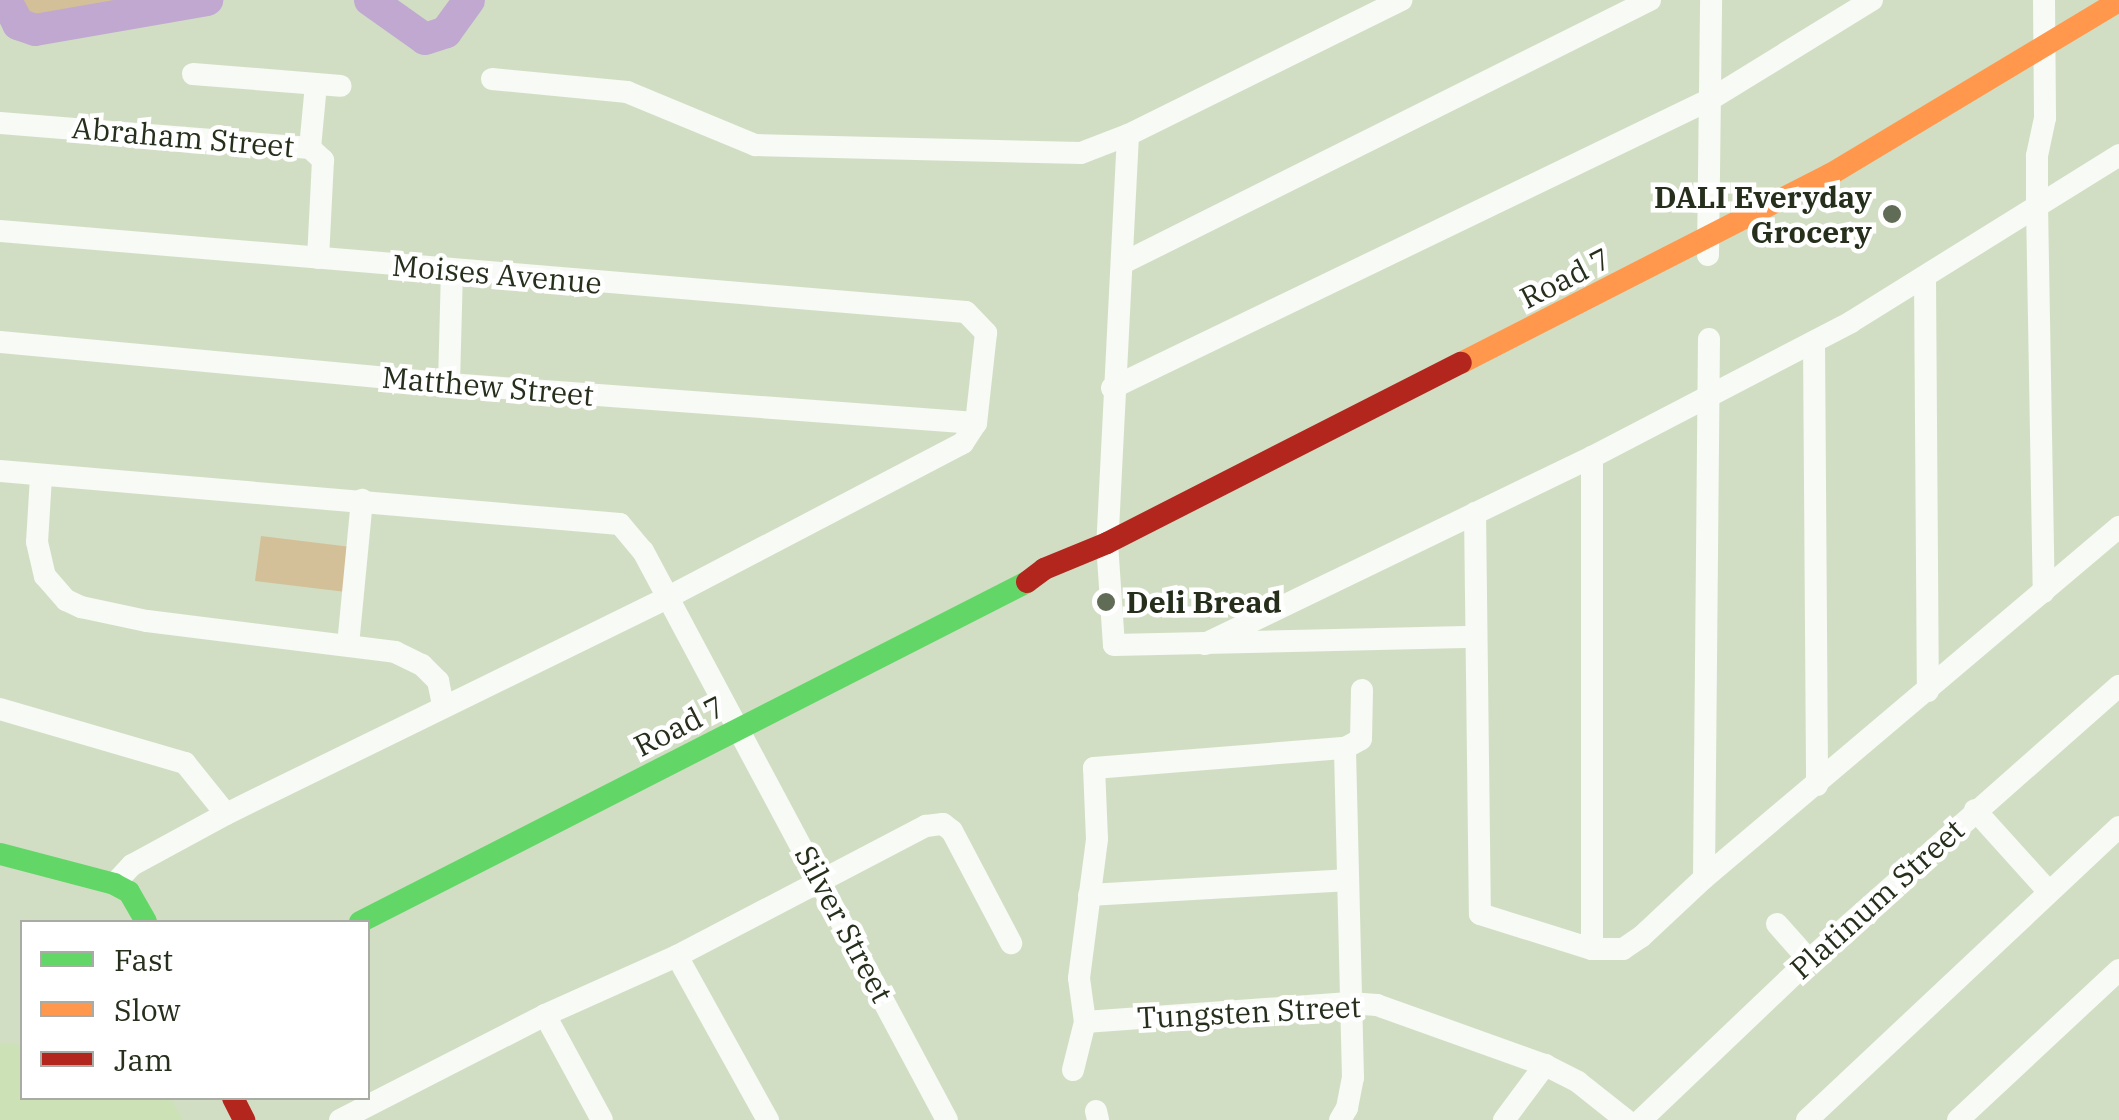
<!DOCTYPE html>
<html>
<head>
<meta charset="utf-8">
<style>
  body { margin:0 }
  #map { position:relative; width:2119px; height:1120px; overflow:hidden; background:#d1dec3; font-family:"IBM Plex Serif",serif }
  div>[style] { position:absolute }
  .built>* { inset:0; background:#cce1b6 }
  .green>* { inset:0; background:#d3c098 }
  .river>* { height:32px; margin:-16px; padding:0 16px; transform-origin:16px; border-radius:16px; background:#c0a8d1 }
  .street>* { height:22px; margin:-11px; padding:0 11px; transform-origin:11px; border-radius:11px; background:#f8faf6 }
  .fast>* { height:22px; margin:-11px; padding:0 11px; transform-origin:11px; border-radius:11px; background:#63d668 }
  .slow>* { height:22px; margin:-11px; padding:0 11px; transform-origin:11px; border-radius:11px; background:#ff974d }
  .jam>* { height:22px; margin:-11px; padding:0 11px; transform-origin:11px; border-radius:11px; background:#b3261e }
  .dots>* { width:28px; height:28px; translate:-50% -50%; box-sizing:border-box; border:5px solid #fff; border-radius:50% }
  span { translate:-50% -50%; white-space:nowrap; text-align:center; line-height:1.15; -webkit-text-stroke:9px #fff; paint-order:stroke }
  .street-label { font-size:30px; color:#252f1c }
  .poi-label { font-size:30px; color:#252f1c; font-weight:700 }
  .right { translate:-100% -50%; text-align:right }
  .left { translate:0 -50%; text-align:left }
  .legend { position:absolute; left:20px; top:920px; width:350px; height:180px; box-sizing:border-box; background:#fff; border:2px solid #a8aca4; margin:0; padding:12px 18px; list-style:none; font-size:30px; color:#252f1c }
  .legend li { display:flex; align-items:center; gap:20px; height:50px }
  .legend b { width:50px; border:2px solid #a8aca4 }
</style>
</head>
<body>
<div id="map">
  <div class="built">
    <i style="clip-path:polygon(0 1043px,22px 1045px,22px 1098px,170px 1098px,183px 1120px,0 1120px)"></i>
  </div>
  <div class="green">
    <i style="clip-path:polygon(6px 0,207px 0,35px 30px,18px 24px)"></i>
    <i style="clip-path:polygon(261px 536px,351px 547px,346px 592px,255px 581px)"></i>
  </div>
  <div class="river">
    <i style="left:6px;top:0;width:27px;rotate:63deg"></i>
    <i style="left:18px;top:24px;width:18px;rotate:19deg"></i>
    <i style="left:35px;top:30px;width:175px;rotate:-9.9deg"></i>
    <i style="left:370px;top:0;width:67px;rotate:35.3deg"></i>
    <i style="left:425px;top:39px;width:22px;rotate:-18deg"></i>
    <i style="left:446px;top:32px;width:39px;rotate:-54deg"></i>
  </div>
  <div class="street">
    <i style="left:2044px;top:0;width:118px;rotate:89.5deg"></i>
    <i style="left:2045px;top:118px;width:39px;rotate:102deg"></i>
    <i style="left:2037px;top:156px;width:49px;rotate:90deg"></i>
    <i style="left:2037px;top:205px;width:387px;rotate:89deg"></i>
    <i style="left:193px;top:74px;width:148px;rotate:4.6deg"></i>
    <i style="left:492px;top:79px;width:136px;rotate:5.5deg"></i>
    <i style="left:627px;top:92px;width:139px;rotate:22.5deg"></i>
    <i style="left:755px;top:145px;width:326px;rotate:1.4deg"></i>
    <i style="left:1081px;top:153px;width:50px;rotate:-21deg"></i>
    <i style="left:1128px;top:135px;width:305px;rotate:-26.3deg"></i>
    <i style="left:0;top:123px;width:311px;rotate:4.6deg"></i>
    <i style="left:310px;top:148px;width:18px;rotate:43deg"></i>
    <i style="left:323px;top:160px;width:98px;rotate:92.9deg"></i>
    <i style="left:1128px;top:135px;width:409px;rotate:92.9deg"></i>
    <i style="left:1107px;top:543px;width:102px;rotate:86.1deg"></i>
    <i style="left:1114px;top:645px;width:362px;rotate:-1.3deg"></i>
    <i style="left:310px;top:148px;width:64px;rotate:-84.6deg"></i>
    <i style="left:0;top:231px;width:969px;rotate:4.79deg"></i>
    <i style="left:966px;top:312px;width:29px;rotate:46deg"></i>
    <i style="left:986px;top:333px;width:91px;rotate:96.3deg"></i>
    <i style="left:976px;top:423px;width:24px;rotate:123deg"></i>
    <i style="left:963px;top:443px;width:334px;rotate:152.4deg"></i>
    <i style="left:667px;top:598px;width:491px;rotate:153.9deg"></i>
    <i style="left:226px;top:814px;width:107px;rotate:151.5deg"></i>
    <i style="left:132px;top:865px;width:26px;rotate:133deg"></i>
    <i style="left:1708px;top:255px;width:255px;rotate:-89.3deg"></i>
    <i style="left:1123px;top:263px;width:589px;rotate:-26.52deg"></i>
    <i style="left:1925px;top:278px;width:413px;rotate:89.6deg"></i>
    <i style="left:0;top:342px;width:451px;rotate:5.3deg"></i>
    <i style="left:449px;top:384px;width:528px;rotate:4.23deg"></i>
    <i style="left:1814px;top:342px;width:443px;rotate:89.6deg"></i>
    <i style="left:449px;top:384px;width:113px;rotate:-88.5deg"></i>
    <i style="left:1112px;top:388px;width:665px;rotate:-25.76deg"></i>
    <i style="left:1711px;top:99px;width:189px;rotate:-31.6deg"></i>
    <i style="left:0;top:471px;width:622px;rotate:4.89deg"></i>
    <i style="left:620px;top:524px;width:35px;rotate:50deg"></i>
    <i style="left:643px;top:551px;width:645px;rotate:61.89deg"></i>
    <i style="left:41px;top:477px;width:65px;rotate:93.5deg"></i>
    <i style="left:37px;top:542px;width:35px;rotate:77deg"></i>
    <i style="left:45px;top:576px;width:32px;rotate:49deg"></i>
    <i style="left:66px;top:600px;width:17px;rotate:25deg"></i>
    <i style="left:81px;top:607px;width:67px;rotate:12deg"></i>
    <i style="left:147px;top:621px;width:250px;rotate:7.1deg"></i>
    <i style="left:395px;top:652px;width:30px;rotate:26deg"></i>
    <i style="left:422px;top:665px;width:23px;rotate:45deg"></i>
    <i style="left:438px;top:681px;width:25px;rotate:78deg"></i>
    <i style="left:1475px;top:513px;width:401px;rotate:89.3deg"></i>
    <i style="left:1480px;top:914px;width:117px;rotate:17.4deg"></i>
    <i style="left:1592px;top:949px;width:31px"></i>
    <i style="left:1623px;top:949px;width:22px;rotate:-34deg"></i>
    <i style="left:1641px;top:937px;width:86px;rotate:-43.1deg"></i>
    <i style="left:1704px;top:878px;width:544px;rotate:-40.22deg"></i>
    <i style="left:1205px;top:644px;width:430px;rotate:-25.8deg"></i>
    <i style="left:1592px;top:457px;width:292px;rotate:-27.5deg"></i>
    <i style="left:1851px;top:322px;width:316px;rotate:-31.9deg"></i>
    <i style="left:348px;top:645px;width:146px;rotate:-84.5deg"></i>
    <i style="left:0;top:709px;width:193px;rotate:16.3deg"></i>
    <i style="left:185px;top:763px;width:65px;rotate:51.2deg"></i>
    <i style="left:1975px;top:810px;width:110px;rotate:47.9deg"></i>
    <i style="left:1704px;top:878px;width:539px;rotate:-89.47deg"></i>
    <i style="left:1089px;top:895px;width:257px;rotate:-3.3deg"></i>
    <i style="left:1777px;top:924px;width:48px;rotate:48.4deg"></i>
    <i style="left:1592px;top:949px;width:492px;rotate:-90deg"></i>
    <i style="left:677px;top:956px;width:188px;rotate:61deg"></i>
    <i style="left:545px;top:1015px;width:119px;rotate:61.5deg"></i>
    <i style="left:1085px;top:1022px;width:265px;rotate:-4.1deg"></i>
    <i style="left:1349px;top:1003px;width:28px;rotate:4deg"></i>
    <i style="left:1377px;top:1005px;width:178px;rotate:19.7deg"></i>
    <i style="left:1545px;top:1065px;width:37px;rotate:27deg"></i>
    <i style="left:1578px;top:1082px;width:61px;rotate:38.4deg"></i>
    <i style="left:1073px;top:1070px;width:49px;rotate:-76deg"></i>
    <i style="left:1085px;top:1022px;width:44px;rotate:-97.8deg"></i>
    <i style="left:1079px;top:978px;width:140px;rotate:-82.6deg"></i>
    <i style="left:1097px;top:839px;width:71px;rotate:-92.4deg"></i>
    <i style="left:1094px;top:768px;width:252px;rotate:-4.6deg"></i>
    <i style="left:1345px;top:748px;width:18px;rotate:-29deg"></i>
    <i style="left:1361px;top:739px;width:49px;rotate:-88.8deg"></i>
    <i style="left:1096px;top:1111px;width:9px;rotate:77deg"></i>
    <i style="left:340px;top:1120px;width:230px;rotate:-27.1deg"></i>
    <i style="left:545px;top:1015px;width:145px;rotate:-24.1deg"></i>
    <i style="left:677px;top:956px;width:281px;rotate:-27.6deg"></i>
    <i style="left:926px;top:826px;width:17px;rotate:-7deg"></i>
    <i style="left:943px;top:824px;width:11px;rotate:38deg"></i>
    <i style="left:952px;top:831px;width:127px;rotate:62.2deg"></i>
    <i style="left:1340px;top:1120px;width:14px;rotate:-60deg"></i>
    <i style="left:1347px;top:1108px;width:31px;rotate:-79deg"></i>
    <i style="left:1353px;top:1078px;width:330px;rotate:-91.4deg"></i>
    <i style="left:1504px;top:1120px;width:69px;rotate:-53.3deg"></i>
    <i style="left:1641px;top:1120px;width:232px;rotate:-43.6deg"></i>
    <i style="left:1809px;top:960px;width:414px;rotate:-41.5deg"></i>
    <i style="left:1807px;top:1120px;width:428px;rotate:-43.2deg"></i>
    <i style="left:1958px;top:1120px;width:220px;rotate:-43deg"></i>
  </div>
  <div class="fast">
    <i style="left:0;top:854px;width:118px;rotate:14.7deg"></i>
    <i style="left:114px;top:884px;width:17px;rotate:28deg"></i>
    <i style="left:129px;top:892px;width:34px;rotate:60deg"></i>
    <i style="left:360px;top:922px;width:749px;rotate:-27.01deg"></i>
  </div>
  <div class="slow">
    <i style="left:1461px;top:363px;width:415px;rotate:-27.1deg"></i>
    <i style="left:1831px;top:174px;width:336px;rotate:-31deg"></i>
  </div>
  <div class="jam">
    <i style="left:1027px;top:582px;width:21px;rotate:-37deg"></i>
    <i style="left:1044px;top:569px;width:68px;rotate:-22.4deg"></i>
    <i style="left:1107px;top:543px;width:397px;rotate:-27deg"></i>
    <i style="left:233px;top:1098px;width:25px;rotate:63deg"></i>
  </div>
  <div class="dots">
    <i style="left:1892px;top:214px;background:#616c56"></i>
    <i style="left:1106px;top:602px;background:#616c56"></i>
  </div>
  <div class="street-label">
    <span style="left:183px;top:137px;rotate:5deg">Abraham Street</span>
    <span style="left:497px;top:274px;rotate:5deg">Moises Avenue</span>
    <span style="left:1565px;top:278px;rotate:-27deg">Road 7</span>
    <span style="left:488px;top:386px;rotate:5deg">Matthew Street</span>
    <span style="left:679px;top:726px;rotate:-27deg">Road 7</span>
    <span style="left:1877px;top:899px;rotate:-42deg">Platinum Street</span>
    <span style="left:844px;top:924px;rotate:62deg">Silver Street</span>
    <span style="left:1249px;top:1012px;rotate:-3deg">Tungsten Street</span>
  </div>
  <div class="poi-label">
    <span class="right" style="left:1872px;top:214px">DALI Everyday<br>Grocery</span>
    <span class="left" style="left:1126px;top:602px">Deli Bread</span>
  </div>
  <ul class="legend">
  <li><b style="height:12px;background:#63d668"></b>Fast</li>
  <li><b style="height:12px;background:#ff974d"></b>Slow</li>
  <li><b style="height:12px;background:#b3261e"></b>Jam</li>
  </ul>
</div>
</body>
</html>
